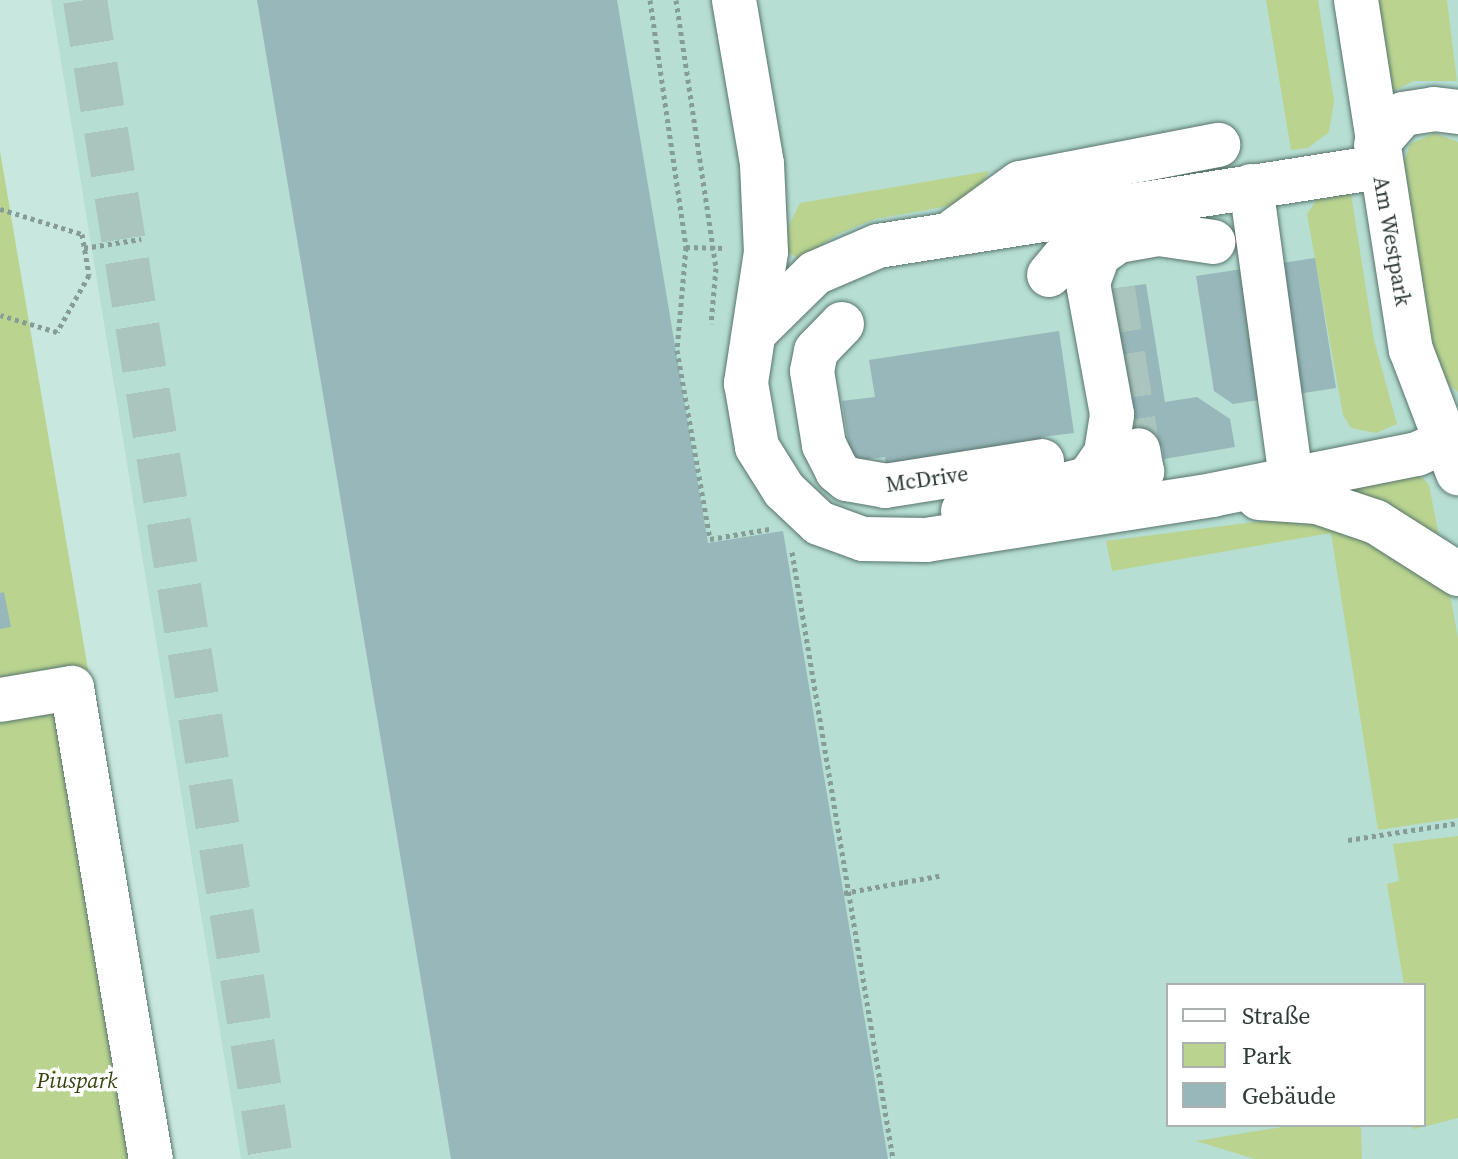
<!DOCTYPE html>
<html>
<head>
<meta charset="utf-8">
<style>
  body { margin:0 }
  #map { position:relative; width:1458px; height:1159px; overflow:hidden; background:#c8e8df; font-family:"Source Serif 4",serif }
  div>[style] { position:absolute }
  .built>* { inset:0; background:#b6ded3 }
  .green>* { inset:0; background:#bad490 }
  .building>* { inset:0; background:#97b7ba }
  .minor-tunnel>* { height:44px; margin-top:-22px; transform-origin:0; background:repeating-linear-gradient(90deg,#a9c5bd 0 44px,transparent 0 66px) }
  .path>* { height:5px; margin-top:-2.5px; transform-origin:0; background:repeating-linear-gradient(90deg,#859d96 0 4px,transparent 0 8px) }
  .roads { filter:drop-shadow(0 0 2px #58746c) drop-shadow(0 0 2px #58746c) }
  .minor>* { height:44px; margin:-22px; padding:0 22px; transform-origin:22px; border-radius:22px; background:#fff }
  .major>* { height:44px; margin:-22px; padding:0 22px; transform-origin:22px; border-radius:22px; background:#fff }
  .path-bridge>* { height:5px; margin-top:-2.5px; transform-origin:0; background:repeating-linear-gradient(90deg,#859d96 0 4px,transparent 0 8px) }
  span { translate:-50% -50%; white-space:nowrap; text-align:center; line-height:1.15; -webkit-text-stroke:7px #fff; paint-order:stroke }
  .street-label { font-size:22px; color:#2e3b37 }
  .park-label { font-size:22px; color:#34440c; font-style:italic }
  .legend { position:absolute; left:1166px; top:983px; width:260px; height:144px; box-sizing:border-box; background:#fff; border:2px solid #abb1af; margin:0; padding:10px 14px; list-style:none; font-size:24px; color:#2e3b37 }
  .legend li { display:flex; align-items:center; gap:16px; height:40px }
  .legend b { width:40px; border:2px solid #abb1af }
</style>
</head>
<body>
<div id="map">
  <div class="built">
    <i style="clip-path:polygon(evenodd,51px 0,1458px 0,1458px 1159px,241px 1159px,51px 0,1168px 985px,1424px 985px,1424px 1125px,1168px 1125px,1168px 985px)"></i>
  </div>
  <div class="green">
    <i style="clip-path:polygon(1266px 0,1318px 0,1334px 101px,1329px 132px,1308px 148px,1291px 150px)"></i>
    <i style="clip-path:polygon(1369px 0,1447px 0,1457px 81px,1414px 81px,1391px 92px)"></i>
    <i style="clip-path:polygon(1435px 133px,1458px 142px,1458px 392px,1436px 373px,1401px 171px,1410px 144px)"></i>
    <i style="clip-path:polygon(0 151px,110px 799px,167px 1159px,0 1159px)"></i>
    <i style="clip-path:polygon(989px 171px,972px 202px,875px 219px,838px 234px,800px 259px,778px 247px,800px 203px)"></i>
    <i style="clip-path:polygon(1351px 194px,1374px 340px,1397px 424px,1376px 433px,1351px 428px,1343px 415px,1307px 214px,1318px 198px)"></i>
    <i style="clip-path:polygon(1419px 474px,1429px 485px,1440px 541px,1337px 486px)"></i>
    <i style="clip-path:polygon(1294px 517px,1347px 525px,1449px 588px,1458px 639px,1458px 818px,1378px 830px,1331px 533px,1112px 571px,1106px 541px)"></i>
    <i style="clip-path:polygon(1458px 836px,1458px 1118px,1415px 1129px,1408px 1125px,1424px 1125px,1424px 985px,1404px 985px,1387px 884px,1399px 881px,1393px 844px)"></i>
    <i style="clip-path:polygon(1294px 1125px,1361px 1125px,1362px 1159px,1255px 1159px,1196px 1141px)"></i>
  </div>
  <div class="building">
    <i style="clip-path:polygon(257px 0,617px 0,708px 543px,783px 531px,888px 1159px,451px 1159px)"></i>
    <i style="clip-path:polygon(1315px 258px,1336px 388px,1233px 404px,1214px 391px,1196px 276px)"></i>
    <i style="clip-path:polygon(1146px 284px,1165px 402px,1197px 397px,1230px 419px,1235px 447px,1164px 459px,1162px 446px,1130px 451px,1103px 290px)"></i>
    <i style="clip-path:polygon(1059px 331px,1074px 433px,1041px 437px,1044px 453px,887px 477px,885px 457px,851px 461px,842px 401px,875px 397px,869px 360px)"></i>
    <i style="clip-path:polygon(4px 592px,11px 627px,0 629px,0 593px)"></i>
  </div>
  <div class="minor-tunnel">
    <i style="left:85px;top:0;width:1174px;rotate:80.88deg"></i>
    <i style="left:1113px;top:289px;width:163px;rotate:81.2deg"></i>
  </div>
  <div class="path">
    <i style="left:650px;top:0;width:250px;rotate:81.7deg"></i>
    <i style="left:686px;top:247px;width:40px;rotate:1.4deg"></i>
    <i style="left:676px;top:0;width:271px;rotate:81.5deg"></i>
    <i style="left:716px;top:268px;width:56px;rotate:95.1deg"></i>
    <i style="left:0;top:209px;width:86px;rotate:17deg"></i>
    <i style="left:82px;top:234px;width:42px;rotate:80.3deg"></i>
    <i style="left:89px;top:275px;width:65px;rotate:119.3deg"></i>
    <i style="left:57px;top:332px;width:59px;rotate:-163.4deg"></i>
    <i style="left:686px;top:247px;width:103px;rotate:95deg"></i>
    <i style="left:677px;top:350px;width:192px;rotate:80.1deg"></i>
    <i style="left:710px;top:539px;width:60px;rotate:-9.6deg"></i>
    <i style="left:84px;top:248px;width:58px;rotate:-9deg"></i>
    <i style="left:792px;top:552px;width:615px;rotate:80.55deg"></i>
    <i style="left:1348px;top:840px;width:111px;rotate:-8.8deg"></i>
    <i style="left:904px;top:882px;width:36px;rotate:-10deg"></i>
  </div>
  <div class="roads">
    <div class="minor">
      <i style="left:734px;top:0;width:166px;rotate:80.3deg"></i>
      <i style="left:762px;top:164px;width:88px;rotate:87.4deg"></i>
      <i style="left:766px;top:252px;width:133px;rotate:98.7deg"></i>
      <i style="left:746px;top:383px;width:65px;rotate:80.2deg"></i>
      <i style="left:757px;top:447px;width:51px;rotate:57.9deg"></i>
      <i style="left:784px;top:490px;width:48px;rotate:43.3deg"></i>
      <i style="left:819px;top:523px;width:47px;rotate:20deg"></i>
      <i style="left:863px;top:539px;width:63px;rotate:0.9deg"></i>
      <i style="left:926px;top:540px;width:290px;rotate:-8.9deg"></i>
      <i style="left:1212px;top:495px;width:209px;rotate:-11.3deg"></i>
      <i style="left:1417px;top:454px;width:30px;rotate:-24deg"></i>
      <i style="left:1251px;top:186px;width:294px;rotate:82.2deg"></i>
      <i style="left:955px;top:230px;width:80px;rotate:-35.9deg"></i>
      <i style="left:1020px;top:183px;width:202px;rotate:-10.9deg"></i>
      <i style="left:1049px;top:275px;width:75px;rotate:-49.9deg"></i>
      <i style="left:842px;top:324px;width:37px;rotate:134deg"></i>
      <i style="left:816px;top:351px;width:20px;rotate:101deg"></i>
      <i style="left:812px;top:371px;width:75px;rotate:80.8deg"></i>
      <i style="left:824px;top:445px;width:29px;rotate:63deg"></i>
      <i style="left:837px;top:471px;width:13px;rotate:39deg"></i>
      <i style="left:847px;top:479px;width:39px;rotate:10deg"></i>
      <i style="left:885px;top:486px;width:159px;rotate:-9deg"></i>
      <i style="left:757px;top:330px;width:81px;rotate:-44.5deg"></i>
      <i style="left:815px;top:273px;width:69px;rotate:-23.2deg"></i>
      <i style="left:878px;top:246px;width:507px;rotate:-8.96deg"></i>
      <i style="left:1085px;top:493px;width:52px;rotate:-11.1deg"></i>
      <i style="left:1136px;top:483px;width:13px;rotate:-61deg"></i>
      <i style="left:1142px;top:472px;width:22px;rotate:-100deg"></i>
      <i style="left:1259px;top:498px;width:58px;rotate:3.9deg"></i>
      <i style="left:1317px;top:502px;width:62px;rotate:18.7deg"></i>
      <i style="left:1376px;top:522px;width:97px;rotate:32.4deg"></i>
      <i style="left:963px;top:511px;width:129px;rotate:-14.4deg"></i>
      <i style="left:1088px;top:479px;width:32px;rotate:-55deg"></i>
      <i style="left:1106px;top:453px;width:39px;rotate:-81deg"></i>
      <i style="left:1112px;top:414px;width:133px;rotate:-100.4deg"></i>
      <i style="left:1088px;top:283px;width:30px;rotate:-70deg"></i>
      <i style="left:1098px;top:255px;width:24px;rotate:-35deg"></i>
      <i style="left:1118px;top:241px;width:42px;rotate:-9.7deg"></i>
      <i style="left:1159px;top:234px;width:55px;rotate:8.4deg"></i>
      <i style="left:0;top:700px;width:73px;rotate:-9.5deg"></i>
      <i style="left:72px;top:688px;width:478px;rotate:80.5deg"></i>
    </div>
    <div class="major">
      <i style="left:1356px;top:0;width:354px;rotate:81.1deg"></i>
      <i style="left:1411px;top:350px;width:132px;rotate:69.1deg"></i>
      <i style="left:1376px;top:145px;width:41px;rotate:-48.9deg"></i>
      <i style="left:1403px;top:114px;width:31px;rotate:-9deg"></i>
      <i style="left:1434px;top:109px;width:24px;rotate:7deg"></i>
    </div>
  </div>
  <div class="path-bridge">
    <i style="left:844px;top:893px;width:61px;rotate:-10.4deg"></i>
  </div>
  <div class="street-label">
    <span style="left:1392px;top:241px;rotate:80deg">Am Westpark</span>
    <span style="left:927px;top:479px;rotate:-8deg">McDrive</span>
  </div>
  <div class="park-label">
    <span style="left:77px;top:1081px">Piuspark</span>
  </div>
  <ul class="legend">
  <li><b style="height:10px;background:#fff"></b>Straße</li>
  <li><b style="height:22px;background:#bad490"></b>Park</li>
  <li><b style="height:22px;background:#97b7ba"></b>Gebäude</li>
  </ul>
</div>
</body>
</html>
